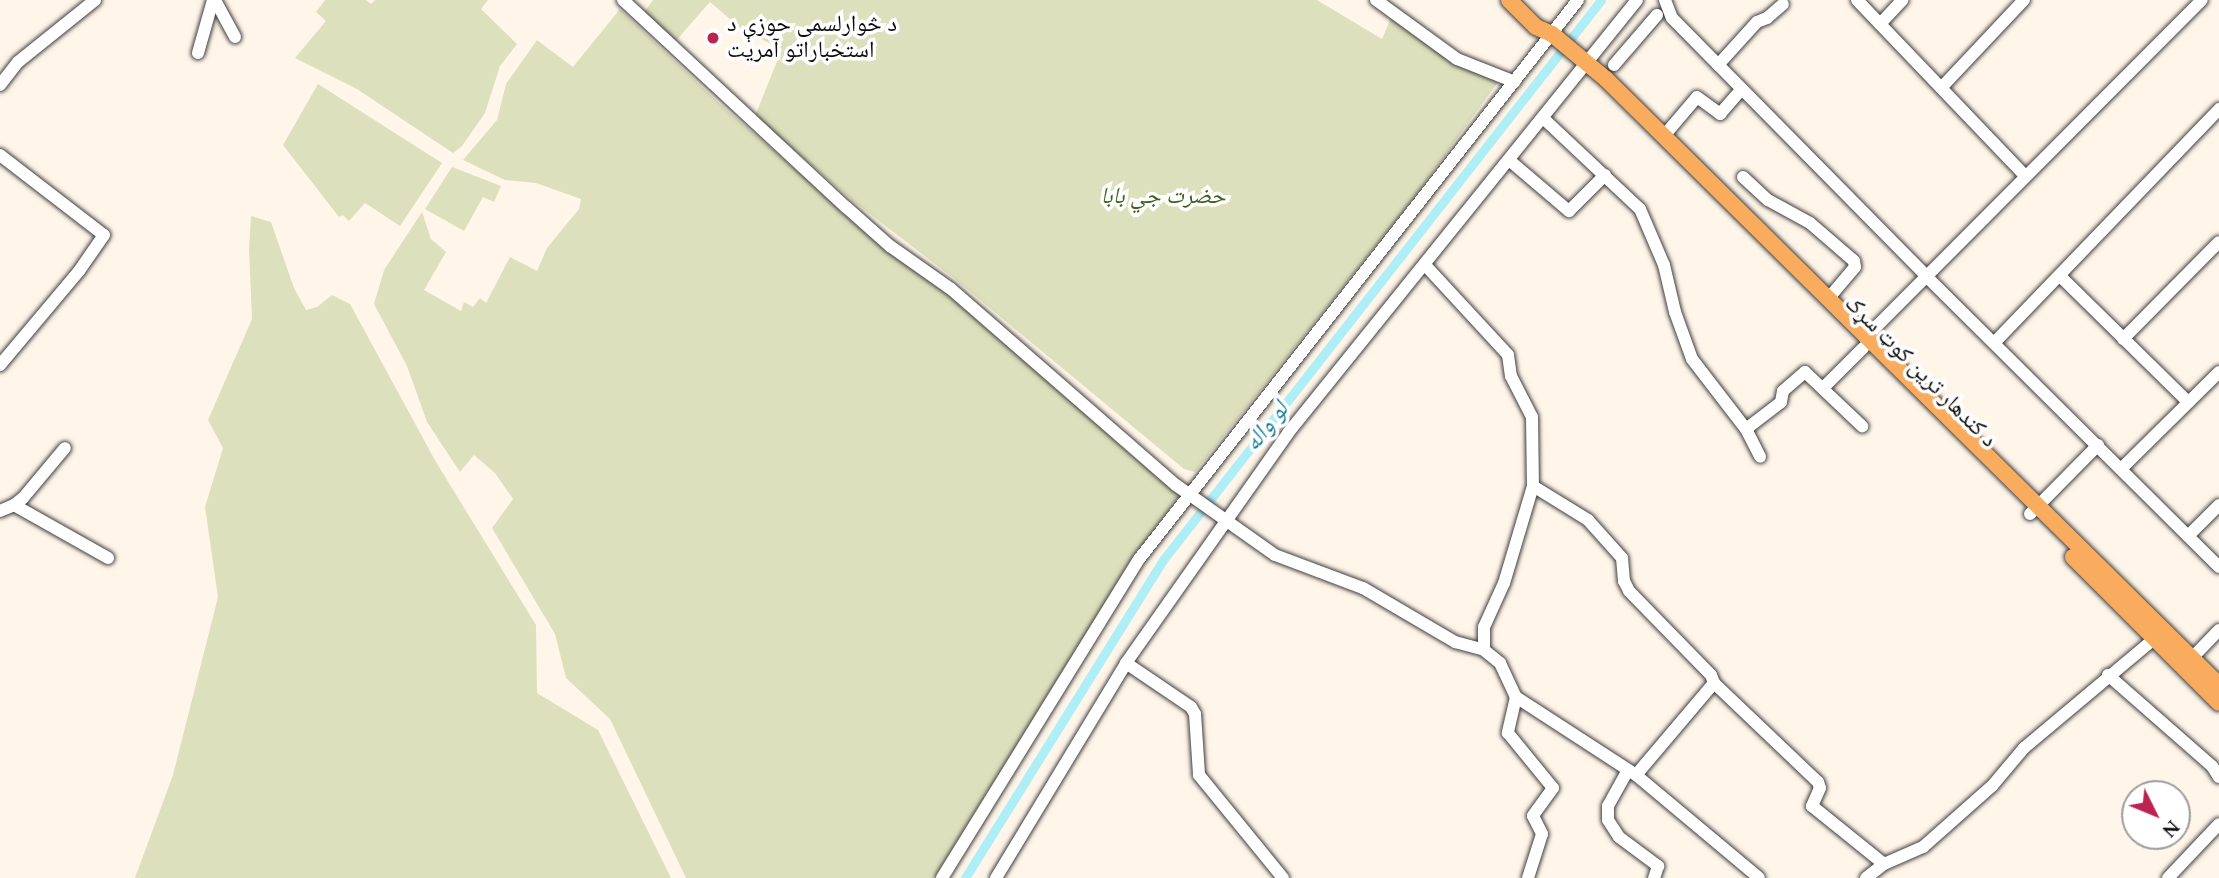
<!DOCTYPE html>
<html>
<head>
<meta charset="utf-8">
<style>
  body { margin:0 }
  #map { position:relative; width:2219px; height:878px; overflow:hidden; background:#fff5e9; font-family:Spectral,"Noto Naskh Arabic",serif }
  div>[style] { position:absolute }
  .cemetery>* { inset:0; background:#dde0bc }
  .canal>* { height:9px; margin:-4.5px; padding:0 4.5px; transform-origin:4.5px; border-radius:4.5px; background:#aeeef6 }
  .roads { filter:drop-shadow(0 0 2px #3e3e3e) drop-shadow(0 0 2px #3e3e3e) }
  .minor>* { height:12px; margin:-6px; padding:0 6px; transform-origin:6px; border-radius:6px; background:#fff }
  .major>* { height:16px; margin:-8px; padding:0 8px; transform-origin:8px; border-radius:8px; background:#faac5e }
  .dots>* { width:19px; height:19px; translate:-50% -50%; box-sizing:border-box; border:4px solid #fff; border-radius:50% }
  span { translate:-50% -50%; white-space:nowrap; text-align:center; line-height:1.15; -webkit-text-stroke:7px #fff; paint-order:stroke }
  .poi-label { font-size:23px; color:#0b0b0b }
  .left { translate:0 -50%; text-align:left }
  .park-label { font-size:23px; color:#3d621c; font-style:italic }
  .street-label { font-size:23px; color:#0b0b0b }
  .water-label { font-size:24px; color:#147e96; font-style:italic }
  .north { position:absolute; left:2121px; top:780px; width:70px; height:70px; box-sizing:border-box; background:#fff; border:2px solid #9d9d9d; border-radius:50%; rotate:133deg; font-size:19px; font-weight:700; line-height:28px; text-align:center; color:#0b0b0b }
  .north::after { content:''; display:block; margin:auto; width:24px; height:32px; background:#bb2351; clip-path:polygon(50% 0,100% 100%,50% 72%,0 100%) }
</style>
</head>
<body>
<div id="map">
  <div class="cemetery">
    <i style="clip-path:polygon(325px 0,366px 0,371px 4px,375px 0,488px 0,481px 9px,517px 44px,500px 66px,485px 113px,462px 146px,453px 153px,357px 89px,295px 58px,326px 21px,316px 12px)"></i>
    <i style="clip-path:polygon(653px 0,1317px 0,1382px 39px,1391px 18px,1498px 82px,1412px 200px,1195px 472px,1184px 469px,956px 280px,853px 201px,755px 116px,782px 49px,744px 31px,710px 2px,674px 43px,642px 15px)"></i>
    <i style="clip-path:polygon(620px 9px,720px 104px,889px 251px,948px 294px,1179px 496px,1133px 557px,934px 878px,686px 878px,610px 719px,566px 678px,555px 634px,492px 528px,513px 499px,495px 473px,474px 455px,460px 472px,427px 422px,407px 366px,374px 304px,384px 270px,422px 212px,431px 239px,446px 252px,424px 290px,461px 311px,464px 302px,473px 307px,480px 298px,486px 303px,510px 257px,537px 271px,547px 248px,579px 209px,581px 199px,536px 183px,505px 180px,463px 160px,497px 120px,506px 84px,537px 40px,573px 67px)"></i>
    <i style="clip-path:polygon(318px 84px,442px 163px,400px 226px,365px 203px,349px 221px,343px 215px,339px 217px,283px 145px)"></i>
    <i style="clip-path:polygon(452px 167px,501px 186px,494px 202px,483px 197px,464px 231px,425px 209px)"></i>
    <i style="clip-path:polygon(251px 216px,271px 222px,294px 288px,306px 310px,317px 307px,332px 295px,350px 304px,436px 462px,536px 625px,537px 693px,598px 730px,671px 878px,135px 878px,173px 775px,218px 597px,205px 507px,223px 448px,208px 420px,252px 319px,249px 249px)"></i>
  </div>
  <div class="canal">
    <i style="left:965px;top:878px;width:375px;rotate:-58.1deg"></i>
    <i style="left:1163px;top:560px;width:711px;rotate:-51.97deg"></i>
  </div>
  <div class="roads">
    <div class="minor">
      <i style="left:215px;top:0;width:42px;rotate:61.6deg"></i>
      <i style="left:623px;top:0;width:304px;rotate:42.9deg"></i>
      <i style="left:846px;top:207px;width:59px;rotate:41.6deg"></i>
      <i style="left:890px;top:246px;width:75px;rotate:35.2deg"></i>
      <i style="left:951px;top:289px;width:298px;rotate:41.1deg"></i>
      <i style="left:1176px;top:485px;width:121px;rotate:35.3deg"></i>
      <i style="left:1275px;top:555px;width:94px;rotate:20.6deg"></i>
      <i style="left:1363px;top:588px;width:107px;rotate:30.4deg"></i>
      <i style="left:1455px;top:642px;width:30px;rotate:15deg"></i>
      <i style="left:1484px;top:650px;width:21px;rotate:39deg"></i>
      <i style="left:1500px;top:663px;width:38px;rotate:65deg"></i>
      <i style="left:1516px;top:697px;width:143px;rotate:33deg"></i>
      <i style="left:1636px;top:775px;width:160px;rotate:39.9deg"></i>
      <i style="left:1376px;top:0;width:100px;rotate:36.1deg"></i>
      <i style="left:1457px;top:59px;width:62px;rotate:21.6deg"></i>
      <i style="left:1665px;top:0;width:19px;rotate:69deg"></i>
      <i style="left:1672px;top:18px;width:362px;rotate:45.4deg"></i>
      <i style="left:1926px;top:276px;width:413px;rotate:44.8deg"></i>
      <i style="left:1857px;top:0;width:242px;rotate:46.3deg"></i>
      <i style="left:1880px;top:24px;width:33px;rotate:-47deg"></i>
      <i style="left:198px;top:53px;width:55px;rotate:-74.2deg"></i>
      <i style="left:1614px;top:65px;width:66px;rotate:-49.3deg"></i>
      <i style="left:1718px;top:65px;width:58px;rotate:-47.8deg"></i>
      <i style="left:1757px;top:22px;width:11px;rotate:-22deg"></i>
      <i style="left:1767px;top:18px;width:21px;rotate:-41deg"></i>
      <i style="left:0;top:85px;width:29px;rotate:-52deg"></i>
      <i style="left:18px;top:62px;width:99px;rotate:-38.8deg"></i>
      <i style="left:1941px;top:88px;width:121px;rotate:-46.7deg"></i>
      <i style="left:1543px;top:118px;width:133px;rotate:43.2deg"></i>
      <i style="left:1640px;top:209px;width:61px;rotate:66.8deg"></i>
      <i style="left:1664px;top:265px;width:48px;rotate:76.8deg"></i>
      <i style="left:1675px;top:312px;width:50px;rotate:70.1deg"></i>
      <i style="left:1692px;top:359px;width:88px;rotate:52.4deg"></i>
      <i style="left:1746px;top:429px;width:31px;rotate:63deg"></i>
      <i style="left:1663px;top:137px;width:52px;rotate:-49.6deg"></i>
      <i style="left:1697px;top:97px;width:29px;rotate:36deg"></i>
      <i style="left:1720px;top:114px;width:33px;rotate:-49deg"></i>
      <i style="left:0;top:155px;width:131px;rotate:37.6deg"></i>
      <i style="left:104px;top:235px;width:44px;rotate:124.8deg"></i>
      <i style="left:79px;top:271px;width:123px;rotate:130deg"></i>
      <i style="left:1509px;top:160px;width:79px;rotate:40.4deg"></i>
      <i style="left:1569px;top:211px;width:51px;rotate:-45deg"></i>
      <i style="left:1743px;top:177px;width:34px;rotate:43deg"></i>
      <i style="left:1768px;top:200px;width:48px;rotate:28.7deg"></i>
      <i style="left:1810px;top:223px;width:58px;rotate:40.8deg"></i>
      <i style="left:1854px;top:261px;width:6px;rotate:81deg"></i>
      <i style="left:1855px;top:267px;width:43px;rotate:130.3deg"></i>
      <i style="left:1426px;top:266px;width:121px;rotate:47.3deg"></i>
      <i style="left:1508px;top:355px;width:21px;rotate:82deg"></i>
      <i style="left:1511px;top:376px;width:46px;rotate:62.9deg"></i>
      <i style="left:1532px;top:417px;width:69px;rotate:89.2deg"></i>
      <i style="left:1533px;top:486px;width:101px;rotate:106.6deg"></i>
      <i style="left:1504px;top:583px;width:48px;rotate:114.4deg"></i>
      <i style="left:1484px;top:627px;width:23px;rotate:90deg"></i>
      <i style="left:2060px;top:276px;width:180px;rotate:44.5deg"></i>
      <i style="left:1865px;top:338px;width:477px;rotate:-45.1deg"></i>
      <i style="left:2123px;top:339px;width:136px;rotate:-45.3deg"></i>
      <i style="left:1994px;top:343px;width:325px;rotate:-46.1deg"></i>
      <i style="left:1823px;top:388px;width:57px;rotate:-45deg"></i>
      <i style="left:1746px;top:429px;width:44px;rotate:-37.6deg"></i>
      <i style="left:1781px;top:402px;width:11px;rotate:-80deg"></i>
      <i style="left:1783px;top:391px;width:29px;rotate:-41deg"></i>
      <i style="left:1805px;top:372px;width:79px;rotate:43.5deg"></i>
      <i style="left:2121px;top:469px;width:138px;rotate:-44.7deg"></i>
      <i style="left:1533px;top:486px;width:65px;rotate:31.7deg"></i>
      <i style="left:1588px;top:520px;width:51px;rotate:48.2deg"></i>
      <i style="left:1622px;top:558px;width:23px;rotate:85deg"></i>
      <i style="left:1624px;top:581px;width:11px;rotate:63deg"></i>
      <i style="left:1629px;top:591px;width:117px;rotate:45.7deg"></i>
      <i style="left:1711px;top:675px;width:9px;rotate:69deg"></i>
      <i style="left:1714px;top:683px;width:144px;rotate:43.6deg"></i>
      <i style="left:1818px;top:782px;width:6px;rotate:72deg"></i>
      <i style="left:1820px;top:788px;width:20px;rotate:114deg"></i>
      <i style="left:1812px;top:806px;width:92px;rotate:38.9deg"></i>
      <i style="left:14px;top:505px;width:11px;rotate:-38deg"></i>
      <i style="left:23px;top:498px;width:65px;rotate:-50deg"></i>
      <i style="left:0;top:511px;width:15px;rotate:-23deg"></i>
      <i style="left:14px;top:505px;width:108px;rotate:29.4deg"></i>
      <i style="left:2030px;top:514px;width:97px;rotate:-45.4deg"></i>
      <i style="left:2188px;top:536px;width:44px;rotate:-45deg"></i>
      <i style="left:2192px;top:658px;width:39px;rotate:-46deg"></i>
      <i style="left:1126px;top:663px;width:78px;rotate:34.1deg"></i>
      <i style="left:1191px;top:707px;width:8px;rotate:60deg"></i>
      <i style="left:1195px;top:714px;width:61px;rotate:86.2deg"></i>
      <i style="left:1199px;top:775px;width:133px;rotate:50.8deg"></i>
      <i style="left:2108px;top:675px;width:138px;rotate:41.2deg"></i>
      <i style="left:2212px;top:766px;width:13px;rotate:58deg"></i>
      <i style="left:1516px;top:697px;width:37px;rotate:103deg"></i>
      <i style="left:1508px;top:733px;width:71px;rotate:50.7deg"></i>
      <i style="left:1553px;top:788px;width:34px;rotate:126deg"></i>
      <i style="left:1533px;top:816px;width:20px;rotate:63deg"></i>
      <i style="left:1542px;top:834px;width:46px;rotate:107.7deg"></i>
      <i style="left:1628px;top:770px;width:41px;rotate:119.1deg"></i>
      <i style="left:1608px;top:806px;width:14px;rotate:90deg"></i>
      <i style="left:1608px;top:820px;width:20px;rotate:57deg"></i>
      <i style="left:1619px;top:837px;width:49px;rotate:36.6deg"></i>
      <i style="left:1658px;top:866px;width:13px;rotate:108deg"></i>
      <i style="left:1636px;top:775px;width:121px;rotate:-49.7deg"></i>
      <i style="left:942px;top:878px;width:376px;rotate:-58.3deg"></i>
      <i style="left:1140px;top:558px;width:709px;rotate:-51.87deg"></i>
      <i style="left:996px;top:878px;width:251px;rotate:-58.8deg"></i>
      <i style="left:1126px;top:663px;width:281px;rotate:-54.8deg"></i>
      <i style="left:1288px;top:433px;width:556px;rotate:-51.13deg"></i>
      <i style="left:1866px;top:878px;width:23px;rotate:-38deg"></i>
      <i style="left:1884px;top:864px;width:43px;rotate:-23.6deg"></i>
      <i style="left:1923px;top:847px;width:92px;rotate:-41.5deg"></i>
      <i style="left:1992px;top:786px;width:50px;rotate:-49.9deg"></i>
      <i style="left:2024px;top:748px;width:170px;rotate:-40deg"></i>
      <i style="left:2168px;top:878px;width:74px;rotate:-46.6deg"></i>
    </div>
    <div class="major">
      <i style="left:1509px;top:0;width:38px;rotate:45deg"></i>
      <i style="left:1536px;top:27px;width:17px;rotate:24deg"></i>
      <i style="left:1552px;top:34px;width:70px;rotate:39.8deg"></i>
      <i style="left:1606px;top:79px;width:862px;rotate:44.67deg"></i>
      <i style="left:2073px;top:557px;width:206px;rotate:45deg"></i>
    </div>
  </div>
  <div class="dots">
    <i style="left:713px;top:38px;background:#bb2351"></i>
  </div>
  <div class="poi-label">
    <span class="left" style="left:727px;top:38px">د څوارلسمی حوزې د<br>استخباراتو آمريت</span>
  </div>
  <div class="park-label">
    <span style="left:1163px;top:197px">حضرت جي بابا</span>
  </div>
  <div class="street-label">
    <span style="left:1920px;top:372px;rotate:45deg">د کندهار ترين کوټ سړک</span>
  </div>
  <div class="water-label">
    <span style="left:1267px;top:427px;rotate:-52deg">لو واله</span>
  </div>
  <div class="north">N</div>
</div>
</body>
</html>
